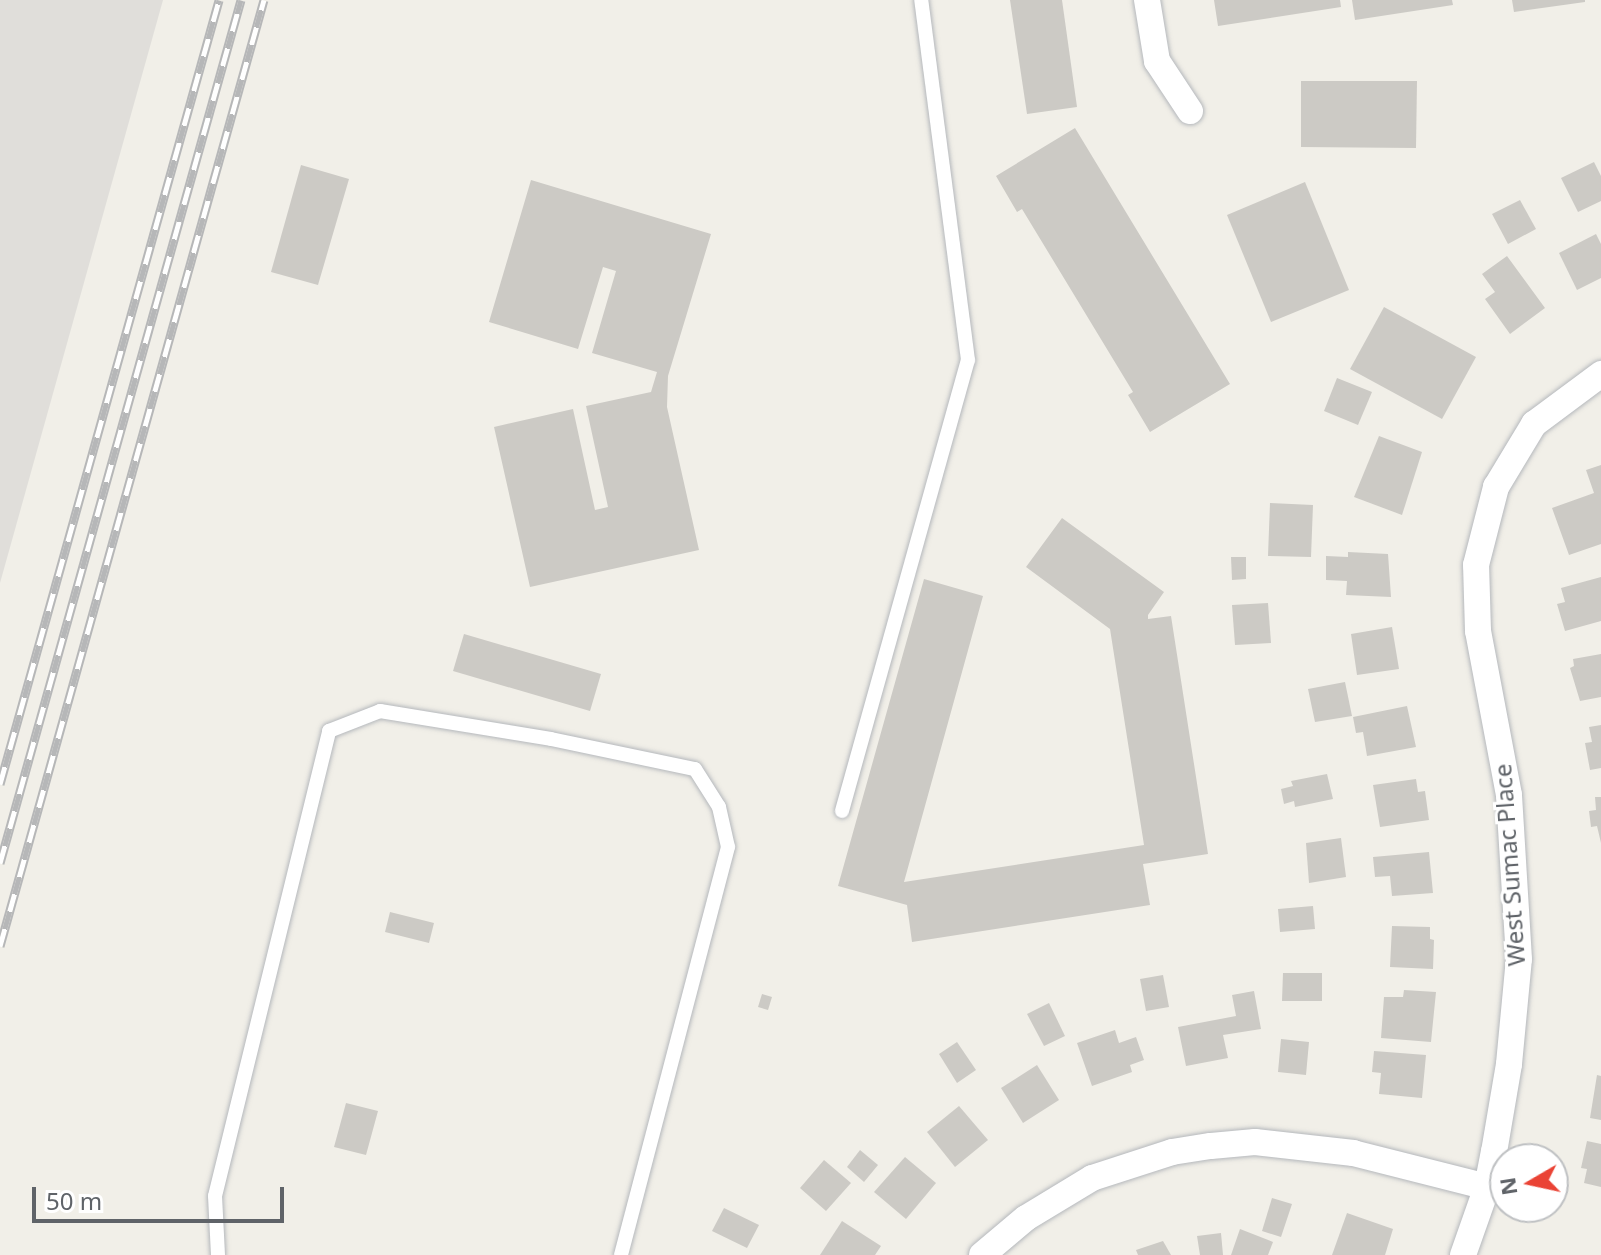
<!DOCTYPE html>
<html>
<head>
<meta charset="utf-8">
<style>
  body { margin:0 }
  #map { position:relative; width:1601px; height:1255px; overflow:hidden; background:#f1efe8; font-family:"Noto Sans",sans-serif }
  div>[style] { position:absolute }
  .industrial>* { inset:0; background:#e0deda }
  .building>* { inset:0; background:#cccac5 }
  .roads { filter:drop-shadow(0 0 2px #b5b8bc) drop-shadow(0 0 2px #b5b8bc) }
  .lane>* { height:14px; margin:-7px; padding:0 7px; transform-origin:7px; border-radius:7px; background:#fff }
  .street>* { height:26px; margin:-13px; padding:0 13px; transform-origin:13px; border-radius:13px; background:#fff }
  .rail>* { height:9px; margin-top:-4.5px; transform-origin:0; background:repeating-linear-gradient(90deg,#fff 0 18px,#b6b7b8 0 36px); box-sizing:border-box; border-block:2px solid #b6b7b8 }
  span { translate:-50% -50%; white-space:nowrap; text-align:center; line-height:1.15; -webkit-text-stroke:6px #fff; paint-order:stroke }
  .street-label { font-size:24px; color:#5f6368 }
  .north { position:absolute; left:1489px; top:1143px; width:80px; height:80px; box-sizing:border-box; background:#fff; border:2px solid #bfc1c3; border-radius:50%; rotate:261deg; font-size:22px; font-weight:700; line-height:32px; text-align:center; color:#5f6368 }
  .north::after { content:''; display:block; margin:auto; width:28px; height:36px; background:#ea4335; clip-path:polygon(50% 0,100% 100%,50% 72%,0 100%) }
  .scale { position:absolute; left:32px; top:1187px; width:252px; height:36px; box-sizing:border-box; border:4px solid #5f6368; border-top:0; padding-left:10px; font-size:24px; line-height:28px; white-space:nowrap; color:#5f6368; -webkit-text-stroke:6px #fff; paint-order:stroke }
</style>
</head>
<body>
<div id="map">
  <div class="industrial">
    <i style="clip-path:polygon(0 0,163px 0,0 583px)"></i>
  </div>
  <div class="building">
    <i style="clip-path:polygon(1010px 0,1062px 0,1077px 107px,1027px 114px)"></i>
    <i style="clip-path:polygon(1214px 0,1340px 0,1341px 7px,1218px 26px)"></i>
    <i style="clip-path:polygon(1352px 0,1452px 0,1453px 5px,1355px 20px)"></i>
    <i style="clip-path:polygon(1512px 0,1585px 0,1585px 2px,1514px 12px)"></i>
    <i style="clip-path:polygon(1301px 81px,1417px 81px,1416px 148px,1301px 147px)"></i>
    <i style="clip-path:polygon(1075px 128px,1230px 384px,1150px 432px,1128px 395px,1133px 392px,1022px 209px,1017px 212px,996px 176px)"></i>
    <i style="clip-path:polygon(1594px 162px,1601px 176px,1601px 201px,1578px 212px,1561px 178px)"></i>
    <i style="clip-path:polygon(301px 165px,349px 179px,318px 285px,271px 272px)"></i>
    <i style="clip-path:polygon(531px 180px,711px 234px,668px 376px,667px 407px,699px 550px,530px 587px,494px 427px,573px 409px,595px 510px,608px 507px,586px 406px,651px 392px,657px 372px,592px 353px,616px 271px,603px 267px,578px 349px,489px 322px)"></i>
    <i style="clip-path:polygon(1305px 182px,1349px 290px,1271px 322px,1227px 215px)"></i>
    <i style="clip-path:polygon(1520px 200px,1536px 229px,1508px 244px,1492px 214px)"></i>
    <i style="clip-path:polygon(1596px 234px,1601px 244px,1601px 278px,1577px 290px,1559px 253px)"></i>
    <i style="clip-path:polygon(1507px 256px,1545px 308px,1510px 334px,1485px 299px,1495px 292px,1482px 274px)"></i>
    <i style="clip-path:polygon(1384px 307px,1476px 357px,1442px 419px,1350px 369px)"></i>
    <i style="clip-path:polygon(1337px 378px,1372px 392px,1358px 425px,1324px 411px)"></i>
    <i style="clip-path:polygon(1379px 436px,1422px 452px,1402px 515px,1354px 497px)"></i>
    <i style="clip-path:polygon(1601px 465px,1601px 544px,1569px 555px,1552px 508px,1594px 493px,1586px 470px)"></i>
    <i style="clip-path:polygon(1270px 503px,1313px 505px,1311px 557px,1268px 556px)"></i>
    <i style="clip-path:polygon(1062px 518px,1164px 592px,1148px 615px,1148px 619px,1171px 616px,1208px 854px,1143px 864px,1150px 905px,912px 942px,907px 905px,838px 886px,924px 579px,983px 596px,904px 882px,1144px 845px,1110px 629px,1026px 567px)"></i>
    <i style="clip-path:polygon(1348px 552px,1388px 554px,1391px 597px,1346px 595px,1347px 581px,1326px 580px,1326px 556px,1348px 557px)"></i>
    <i style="clip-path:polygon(1231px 557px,1246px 557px,1246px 579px,1232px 580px)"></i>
    <i style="clip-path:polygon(1601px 577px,1601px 621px,1565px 631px,1557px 604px,1565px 602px,1561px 588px)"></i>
    <i style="clip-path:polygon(1268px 603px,1271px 643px,1235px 645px,1232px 605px)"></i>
    <i style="clip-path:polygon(1392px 627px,1399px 669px,1357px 675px,1351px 634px)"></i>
    <i style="clip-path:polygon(464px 634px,601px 674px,590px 711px,453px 671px)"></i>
    <i style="clip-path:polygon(1601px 654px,1601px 697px,1580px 701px,1570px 668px,1574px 666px,1573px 659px)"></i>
    <i style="clip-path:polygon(1345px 682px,1352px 716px,1315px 722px,1308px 689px)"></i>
    <i style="clip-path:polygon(1407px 706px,1416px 747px,1367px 756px,1363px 732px,1356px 733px,1353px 717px)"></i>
    <i style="clip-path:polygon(1601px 725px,1601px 768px,1590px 770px,1585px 743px,1592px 742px,1589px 727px)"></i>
    <i style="clip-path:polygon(1327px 774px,1333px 799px,1295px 807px,1294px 801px,1284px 804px,1281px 789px,1293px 786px,1291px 781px)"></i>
    <i style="clip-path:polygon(1416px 779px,1418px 792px,1425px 791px,1429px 820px,1380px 827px,1373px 785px)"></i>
    <i style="clip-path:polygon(1595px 797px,1601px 797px,1601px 843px,1597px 826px,1591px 827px,1589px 811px,1596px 810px)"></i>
    <i style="clip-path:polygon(1341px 838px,1346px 877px,1309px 883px,1306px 843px)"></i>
    <i style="clip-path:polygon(1429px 852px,1433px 893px,1392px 896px,1390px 876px,1375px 877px,1373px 857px)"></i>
    <i style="clip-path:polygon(1313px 906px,1315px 929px,1280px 932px,1278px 909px)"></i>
    <i style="clip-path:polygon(390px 912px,434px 923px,429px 943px,385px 932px)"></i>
    <i style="clip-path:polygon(1392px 926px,1430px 927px,1430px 939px,1434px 940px,1433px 969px,1390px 967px)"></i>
    <i style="clip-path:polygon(1283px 973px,1322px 973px,1322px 1001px,1282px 1001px)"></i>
    <i style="clip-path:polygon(1163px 975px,1169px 1007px,1146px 1011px,1140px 979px)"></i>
    <i style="clip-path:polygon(1404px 990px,1436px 992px,1431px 1042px,1381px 1038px,1384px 997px,1403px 997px)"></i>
    <i style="clip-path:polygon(1254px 991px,1261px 1029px,1223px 1035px,1228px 1058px,1186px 1066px,1178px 1027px,1236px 1016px,1232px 995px)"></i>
    <i style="clip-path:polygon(762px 994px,772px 997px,768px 1010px,758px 1007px)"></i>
    <i style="clip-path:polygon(1049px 1003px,1065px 1036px,1044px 1046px,1027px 1014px)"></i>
    <i style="clip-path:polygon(1115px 1030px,1119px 1043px,1136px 1037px,1144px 1060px,1130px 1065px,1132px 1072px,1092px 1086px,1077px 1043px)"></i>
    <i style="clip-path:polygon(1281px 1039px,1309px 1042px,1306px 1075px,1278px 1072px)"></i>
    <i style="clip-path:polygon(957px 1042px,976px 1070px,957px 1083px,939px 1054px)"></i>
    <i style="clip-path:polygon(1374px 1051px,1426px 1055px,1422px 1098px,1379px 1094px,1381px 1073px,1372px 1072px)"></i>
    <i style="clip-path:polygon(1037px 1065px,1059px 1100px,1023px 1123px,1001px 1088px)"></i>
    <i style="clip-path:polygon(1597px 1075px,1601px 1076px,1601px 1120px,1590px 1118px)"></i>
    <i style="clip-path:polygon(346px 1103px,378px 1111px,366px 1155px,334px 1147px)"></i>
    <i style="clip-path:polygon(959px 1106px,988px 1140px,955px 1167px,927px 1132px)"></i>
    <i style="clip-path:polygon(1587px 1141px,1601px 1144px,1601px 1187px,1584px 1183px,1587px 1169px,1581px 1168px)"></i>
    <i style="clip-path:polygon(860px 1150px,878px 1165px,864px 1182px,847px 1167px)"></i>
    <i style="clip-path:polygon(905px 1157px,936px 1183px,906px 1219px,874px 1192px)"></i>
    <i style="clip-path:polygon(824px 1160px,851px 1183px,826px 1211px,800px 1188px)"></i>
    <i style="clip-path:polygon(1272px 1198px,1292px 1204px,1281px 1237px,1262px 1231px)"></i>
    <i style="clip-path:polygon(724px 1208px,759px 1225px,747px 1248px,712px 1231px)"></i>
    <i style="clip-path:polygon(1347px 1213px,1393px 1229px,1385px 1255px,1332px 1255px)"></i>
    <i style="clip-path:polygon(842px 1221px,881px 1246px,875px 1255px,820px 1255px)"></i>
    <i style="clip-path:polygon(1240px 1229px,1273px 1242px,1268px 1255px,1231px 1255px)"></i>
    <i style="clip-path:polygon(1221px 1233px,1223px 1255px,1200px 1255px,1197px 1236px)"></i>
    <i style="clip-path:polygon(1163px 1241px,1171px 1255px,1138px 1255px,1136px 1250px)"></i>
  </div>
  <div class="roads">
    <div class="lane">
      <i style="left:842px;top:811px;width:468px;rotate:-74.4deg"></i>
      <i style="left:968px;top:360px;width:363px;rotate:-97.4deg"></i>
      <i style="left:218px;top:1255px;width:59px;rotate:-92.9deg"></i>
      <i style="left:215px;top:1196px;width:479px;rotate:-76.2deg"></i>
      <i style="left:329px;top:731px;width:55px;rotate:-21.4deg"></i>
      <i style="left:380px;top:711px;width:173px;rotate:9.3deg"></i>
      <i style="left:551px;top:739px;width:147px;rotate:11.8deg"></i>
      <i style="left:695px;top:769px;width:45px;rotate:57.7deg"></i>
      <i style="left:719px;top:807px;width:41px;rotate:77.3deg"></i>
      <i style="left:728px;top:847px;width:422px;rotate:104.7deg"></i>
    </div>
    <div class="street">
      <i style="left:1147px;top:0;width:62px;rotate:80.7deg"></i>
      <i style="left:1157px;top:61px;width:60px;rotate:56.6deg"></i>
      <i style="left:982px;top:1255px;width:57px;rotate:-40.1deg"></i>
      <i style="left:1026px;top:1218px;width:77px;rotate:-31.2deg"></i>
      <i style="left:1092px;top:1178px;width:84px;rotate:-18deg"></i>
      <i style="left:1172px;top:1152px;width:39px;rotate:-9deg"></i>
      <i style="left:1211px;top:1146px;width:44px;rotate:-5.2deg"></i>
      <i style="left:1255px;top:1142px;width:99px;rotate:6.4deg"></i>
      <i style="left:1353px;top:1153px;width:138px;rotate:14.2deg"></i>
      <i style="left:1463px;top:1255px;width:72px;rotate:-70.6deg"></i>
      <i style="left:1487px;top:1187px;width:36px;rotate:-79deg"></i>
      <i style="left:1494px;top:1152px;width:89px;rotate:-80.3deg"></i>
      <i style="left:1509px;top:1064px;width:105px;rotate:-84.6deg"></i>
      <i style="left:1519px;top:959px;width:164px;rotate:-93.5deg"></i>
      <i style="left:1509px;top:795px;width:167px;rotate:-100.7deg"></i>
      <i style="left:1478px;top:631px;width:66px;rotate:-91.7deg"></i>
      <i style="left:1476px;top:565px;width:81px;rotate:-75.6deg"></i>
      <i style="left:1496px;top:487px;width:74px;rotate:-58.9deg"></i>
      <i style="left:1534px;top:424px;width:84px;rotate:-36.7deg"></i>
    </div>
  </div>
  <div class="rail">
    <i style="left:0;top:784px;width:814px;rotate:-74.39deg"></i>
    <i style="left:0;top:863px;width:896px;rotate:-74.4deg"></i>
    <i style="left:0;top:946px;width:982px;rotate:-74.41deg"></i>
  </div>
  <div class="street-label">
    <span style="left:1509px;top:865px;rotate:-94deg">West Sumac Place</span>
  </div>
  <div class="north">N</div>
  <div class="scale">50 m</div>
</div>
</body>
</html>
